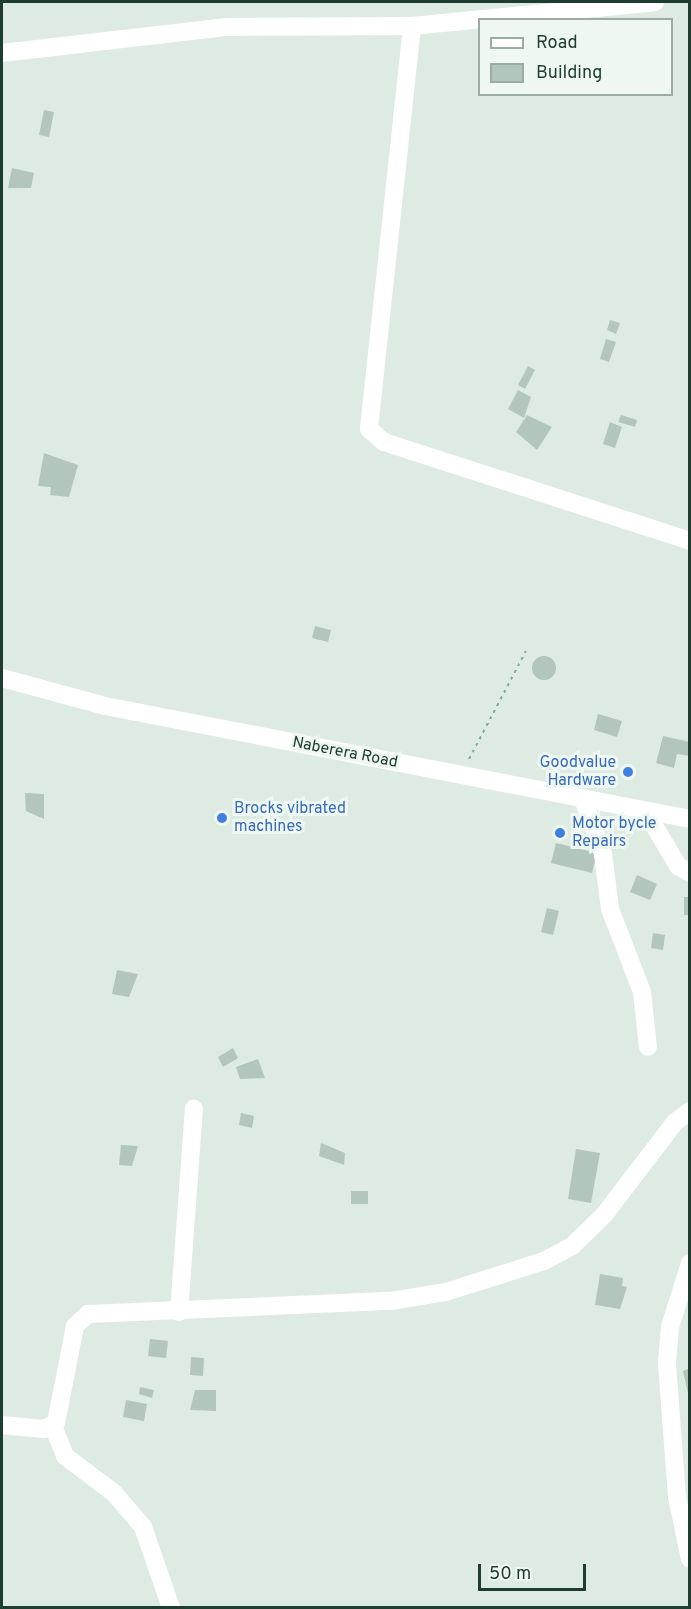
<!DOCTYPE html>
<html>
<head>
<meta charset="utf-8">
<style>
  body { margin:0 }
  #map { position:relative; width:691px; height:1609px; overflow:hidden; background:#deebe3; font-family:Overpass,sans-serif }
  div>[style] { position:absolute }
  .building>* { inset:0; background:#b3c6bc }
  .round { border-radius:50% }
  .path>* { height:2px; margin-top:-1px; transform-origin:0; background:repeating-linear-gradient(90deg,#7cb198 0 3px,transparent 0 7.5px) }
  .minor>* { height:18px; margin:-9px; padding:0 9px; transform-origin:9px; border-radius:9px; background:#fff }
  .dots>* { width:16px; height:16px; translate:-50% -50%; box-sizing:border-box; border:3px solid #eff7f2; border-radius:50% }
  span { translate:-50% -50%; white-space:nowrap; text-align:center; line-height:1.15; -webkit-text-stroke:6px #eff7f2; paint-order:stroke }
  .street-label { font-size:16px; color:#1e3c2f }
  .shop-label { font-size:16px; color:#366cbe }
  .right { translate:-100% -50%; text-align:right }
  .left { translate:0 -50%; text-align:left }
  .frame { position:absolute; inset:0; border:3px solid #1e3c2f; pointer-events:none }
  .legend { position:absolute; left:478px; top:18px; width:195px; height:78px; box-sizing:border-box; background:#eff7f2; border:2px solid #9baca4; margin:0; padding:8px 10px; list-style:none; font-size:18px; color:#1e3c2f }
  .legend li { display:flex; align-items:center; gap:12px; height:30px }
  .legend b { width:30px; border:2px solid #9baca4 }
  .scale { position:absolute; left:478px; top:1564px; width:108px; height:27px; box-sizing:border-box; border:3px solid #1e3c2f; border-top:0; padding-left:8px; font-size:18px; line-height:21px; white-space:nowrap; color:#1e3c2f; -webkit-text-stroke:4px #eff7f2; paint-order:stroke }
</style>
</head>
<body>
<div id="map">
  <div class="building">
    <i style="clip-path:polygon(44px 110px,54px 112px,49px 137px,39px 135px)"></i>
    <i style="clip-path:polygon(12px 168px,34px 173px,31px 188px,8px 188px)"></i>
    <i style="clip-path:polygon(610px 320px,620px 323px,616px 334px,607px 330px)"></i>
    <i style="clip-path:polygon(606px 339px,616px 342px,609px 362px,600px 359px)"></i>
    <i style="clip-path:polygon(528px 366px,535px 370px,525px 389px,518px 385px)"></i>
    <i style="clip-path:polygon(518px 390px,531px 397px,524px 418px,508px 409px)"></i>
    <i style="clip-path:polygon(527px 415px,552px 427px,537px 450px,516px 432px)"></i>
    <i style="clip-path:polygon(621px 415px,637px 420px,635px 427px,618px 422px)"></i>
    <i style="clip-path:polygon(610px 422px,622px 427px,615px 448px,603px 444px)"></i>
    <i style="clip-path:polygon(44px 453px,78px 465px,69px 497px,50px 495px,51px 487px,38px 486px)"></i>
    <i style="clip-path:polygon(315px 626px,331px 630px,328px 642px,312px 638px)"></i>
    <i class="round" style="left:532px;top:656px;width:24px;height:24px"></i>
    <i style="clip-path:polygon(598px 714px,622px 721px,617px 737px,594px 730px)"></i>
    <i style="clip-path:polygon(663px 736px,690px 742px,690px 756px,677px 754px,674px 768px,656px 763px)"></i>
    <i style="clip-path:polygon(25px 793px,44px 794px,44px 819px,26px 811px)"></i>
    <i style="clip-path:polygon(556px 843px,597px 853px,592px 873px,551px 863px)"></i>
    <i style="clip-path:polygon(637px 875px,657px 884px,650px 900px,630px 892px)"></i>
    <i style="clip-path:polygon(684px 897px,690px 897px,690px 915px,684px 915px)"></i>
    <i style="clip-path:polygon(547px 908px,559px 911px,553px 935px,541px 932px)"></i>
    <i style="clip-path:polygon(653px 933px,665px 935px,663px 950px,651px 948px)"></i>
    <i style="clip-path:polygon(117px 970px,138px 974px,129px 997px,112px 994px)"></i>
    <i style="clip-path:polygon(233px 1048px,238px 1058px,223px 1067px,218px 1057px)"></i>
    <i style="clip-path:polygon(258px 1059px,265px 1078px,240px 1079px,236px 1067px)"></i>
    <i style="clip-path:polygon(241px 1113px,254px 1116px,252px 1128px,239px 1125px)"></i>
    <i style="clip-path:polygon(321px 1143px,345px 1153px,344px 1165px,319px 1156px)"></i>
    <i style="clip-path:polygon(121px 1145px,138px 1146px,132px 1166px,119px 1165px)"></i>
    <i style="clip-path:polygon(576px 1149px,600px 1153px,591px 1203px,568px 1199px)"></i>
    <i style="clip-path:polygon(351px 1191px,368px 1191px,368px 1204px,351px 1204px)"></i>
    <i style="clip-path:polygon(600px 1274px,623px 1278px,622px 1286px,627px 1287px,620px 1309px,595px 1305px)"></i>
    <i style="clip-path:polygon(150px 1339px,168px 1341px,166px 1358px,148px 1356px)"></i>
    <i style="clip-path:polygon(191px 1357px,204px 1358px,203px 1376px,190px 1375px)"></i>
    <i style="clip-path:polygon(690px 1368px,690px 1398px,689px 1398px,683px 1371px)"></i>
    <i style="clip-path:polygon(140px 1387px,154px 1390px,152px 1398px,139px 1394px)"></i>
    <i style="clip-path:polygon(195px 1390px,216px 1390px,216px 1411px,190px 1410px)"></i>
    <i style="clip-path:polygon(126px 1400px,147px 1404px,144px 1421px,123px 1417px)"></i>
  </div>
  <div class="path">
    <i style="left:469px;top:759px;width:122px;rotate:-62.2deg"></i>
  </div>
  <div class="minor">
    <i style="left:412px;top:26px;width:405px;rotate:96.1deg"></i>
    <i style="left:369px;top:429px;width:20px;rotate:41deg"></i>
    <i style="left:384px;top:442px;width:322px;rotate:17.9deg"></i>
    <i style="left:2px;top:53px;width:227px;rotate:-6.6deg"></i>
    <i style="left:228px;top:27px;width:184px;rotate:-0.3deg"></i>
    <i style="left:412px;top:26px;width:244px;rotate:-5.6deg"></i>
    <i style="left:2px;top:678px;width:107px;rotate:15.2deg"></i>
    <i style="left:105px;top:706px;width:596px;rotate:10.93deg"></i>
    <i style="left:583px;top:799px;width:59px;rotate:70deg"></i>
    <i style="left:603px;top:854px;width:55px;rotate:82.7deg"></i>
    <i style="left:610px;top:909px;width:89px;rotate:68.9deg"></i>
    <i style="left:642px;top:992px;width:55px;rotate:83.8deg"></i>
    <i style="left:646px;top:812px;width:63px;rotate:59.3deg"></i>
    <i style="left:678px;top:866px;width:14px;rotate:30deg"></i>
    <i style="left:690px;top:1263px;width:67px;rotate:107.4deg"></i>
    <i style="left:670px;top:1327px;width:37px;rotate:95deg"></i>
    <i style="left:667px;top:1364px;width:133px;rotate:85.7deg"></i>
    <i style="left:677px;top:1497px;width:63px;rotate:78.2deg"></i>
    <i style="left:179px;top:1312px;width:204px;rotate:-85.8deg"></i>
    <i style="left:2px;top:1425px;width:42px;rotate:5.4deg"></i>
    <i style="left:44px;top:1429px;width:13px;rotate:-27deg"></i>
    <i style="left:56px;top:1423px;width:99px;rotate:-78.9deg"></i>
    <i style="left:75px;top:1326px;width:18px;rotate:-43deg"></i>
    <i style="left:88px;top:1314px;width:303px;rotate:-2.5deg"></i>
    <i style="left:391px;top:1301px;width:56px;rotate:-9.3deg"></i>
    <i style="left:446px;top:1292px;width:103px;rotate:-17.6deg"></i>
    <i style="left:544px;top:1261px;width:32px;rotate:-28deg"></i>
    <i style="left:572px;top:1246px;width:45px;rotate:-44.1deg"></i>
    <i style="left:604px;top:1215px;width:117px;rotate:-52.6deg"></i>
    <i style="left:675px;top:1122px;width:19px;rotate:-36deg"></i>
    <i style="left:53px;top:1426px;width:32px;rotate:68deg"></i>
    <i style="left:65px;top:1456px;width:61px;rotate:37.1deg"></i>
    <i style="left:114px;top:1493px;width:45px;rotate:49.5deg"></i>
    <i style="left:143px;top:1527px;width:86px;rotate:70.9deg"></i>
  </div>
  <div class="dots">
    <i style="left:628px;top:772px;background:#3f7fe0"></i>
    <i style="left:222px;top:818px;background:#3f7fe0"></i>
    <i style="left:560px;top:833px;background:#3f7fe0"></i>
  </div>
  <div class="street-label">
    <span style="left:345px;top:753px;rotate:11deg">Naberera Road</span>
  </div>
  <div class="shop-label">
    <span class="right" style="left:616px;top:772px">Goodvalue<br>Hardware</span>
    <span class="left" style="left:234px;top:818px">Brocks vibrated<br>machines</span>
    <span class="left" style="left:572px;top:833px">Motor bycle<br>Repairs</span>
  </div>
  <div class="frame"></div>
  <ul class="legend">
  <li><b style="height:8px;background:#fff"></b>Road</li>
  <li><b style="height:16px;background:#b3c6bc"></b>Building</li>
  </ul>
  <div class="scale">50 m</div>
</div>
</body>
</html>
